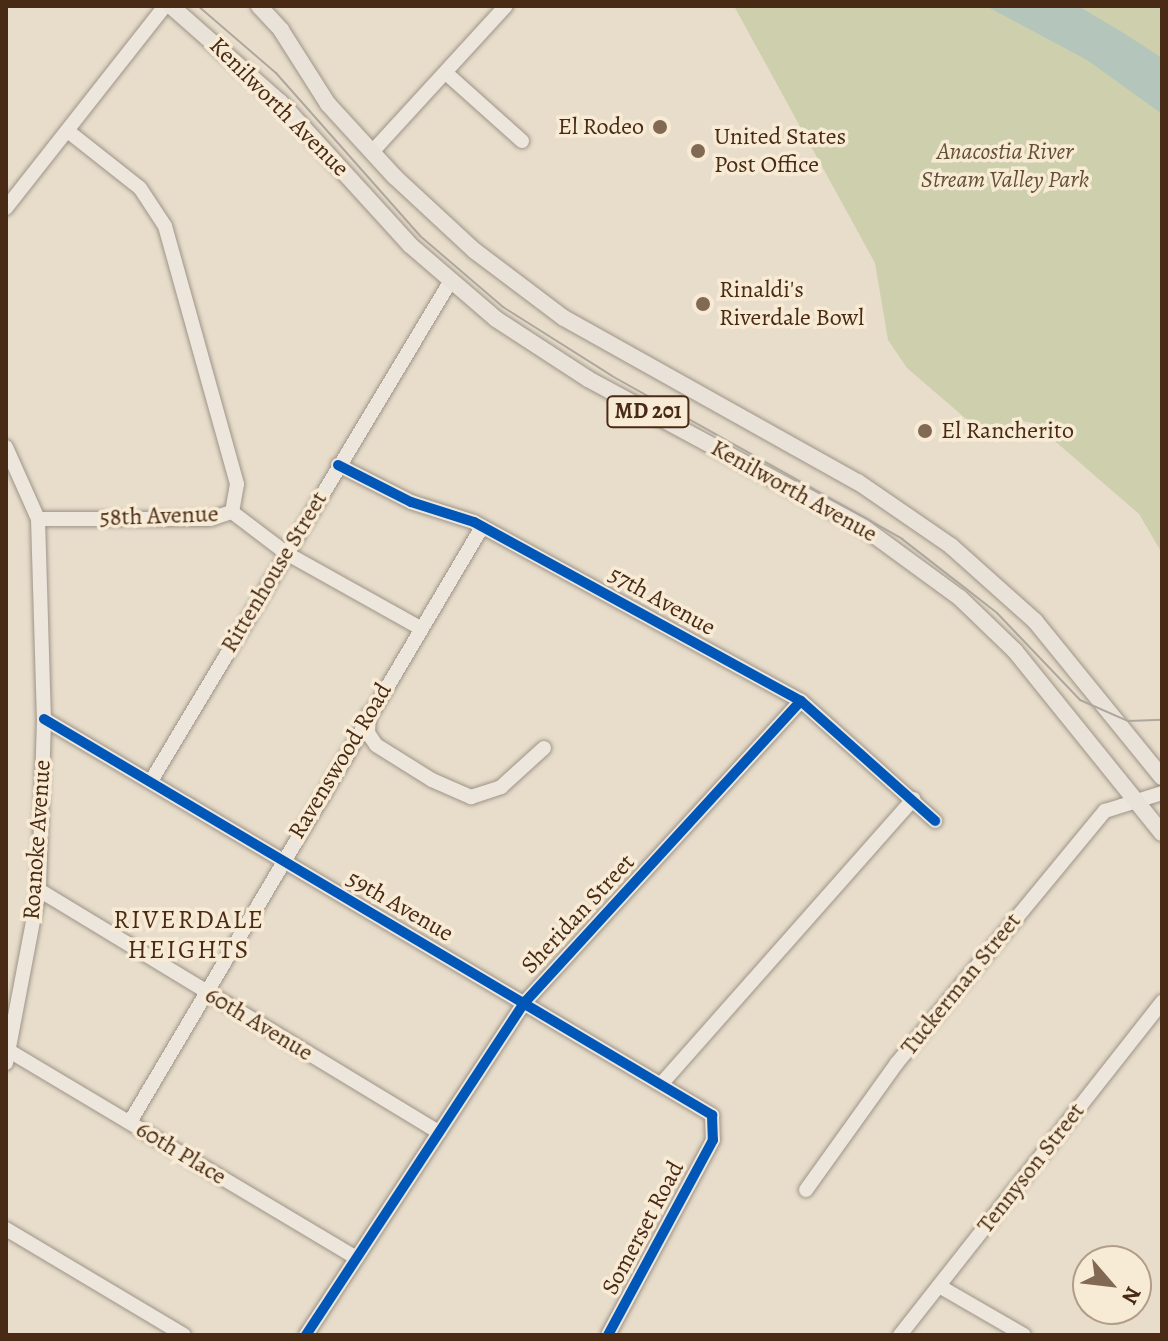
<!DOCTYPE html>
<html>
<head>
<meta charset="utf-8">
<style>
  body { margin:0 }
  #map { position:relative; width:1168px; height:1341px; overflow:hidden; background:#e8ddcb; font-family:Alegreya,serif }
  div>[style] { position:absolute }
  .green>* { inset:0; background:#cdcfad }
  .water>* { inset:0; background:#b4c6bc }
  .roads { filter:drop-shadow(0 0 2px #9e9487) drop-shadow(0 0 2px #9e9487) }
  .minor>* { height:14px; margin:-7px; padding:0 7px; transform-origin:7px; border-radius:7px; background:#ece6dd }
  .major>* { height:16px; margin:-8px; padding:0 8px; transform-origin:8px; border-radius:8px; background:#e9e2d8 }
  .tram>* { height:2px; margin:-1px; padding:0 1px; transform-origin:1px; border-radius:1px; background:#aea79e }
  .cycleway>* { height:10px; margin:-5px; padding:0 5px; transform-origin:5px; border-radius:5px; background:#0057b8 }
  .dots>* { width:22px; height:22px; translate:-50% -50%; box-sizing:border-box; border:4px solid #f8ebd5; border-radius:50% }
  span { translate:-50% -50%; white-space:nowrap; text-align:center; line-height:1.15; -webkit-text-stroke:7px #f8ebd5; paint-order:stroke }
  .shield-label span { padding:2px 6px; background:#f8ebd5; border:2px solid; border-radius:6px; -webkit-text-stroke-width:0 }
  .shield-label { font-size:22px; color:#492a14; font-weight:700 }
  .street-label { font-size:24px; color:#492a14 }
  .poi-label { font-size:24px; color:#492a14 }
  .right { translate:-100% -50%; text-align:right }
  .left { translate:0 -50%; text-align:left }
  .park-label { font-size:24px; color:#645034; font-style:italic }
  .neighbourhood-label { font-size:26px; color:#492a14; letter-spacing:2px }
  .frame { position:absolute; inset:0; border:8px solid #492a14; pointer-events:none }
  .north { position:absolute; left:1072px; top:1245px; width:80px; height:80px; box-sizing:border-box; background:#f8ebd5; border:2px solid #b29e88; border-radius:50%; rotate:118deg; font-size:22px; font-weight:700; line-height:32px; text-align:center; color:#492a14 }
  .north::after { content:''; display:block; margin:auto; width:28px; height:36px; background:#816954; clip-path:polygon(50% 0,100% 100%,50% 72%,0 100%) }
</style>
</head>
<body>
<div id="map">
  <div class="green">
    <i style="clip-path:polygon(734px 6px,1162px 6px,1162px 553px,1139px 514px,1034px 423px,1020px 421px,1003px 428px,972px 424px,907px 368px,888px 340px,875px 263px)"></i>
  </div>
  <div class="water">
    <i style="clip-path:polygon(986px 6px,1078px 6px,1122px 32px,1162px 58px,1162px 114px,1087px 60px)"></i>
  </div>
  <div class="roads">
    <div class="minor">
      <i style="left:446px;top:73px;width:102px;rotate:41.8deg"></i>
      <i style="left:69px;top:132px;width:90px;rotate:38.3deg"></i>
      <i style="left:140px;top:188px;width:45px;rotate:56.7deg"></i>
      <i style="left:165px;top:226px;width:268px;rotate:74.4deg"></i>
      <i style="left:237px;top:484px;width:28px;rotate:100deg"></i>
      <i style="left:372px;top:152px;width:198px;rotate:-47.5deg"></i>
      <i style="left:6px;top:208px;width:257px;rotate:-51.8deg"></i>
      <i style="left:6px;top:447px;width:79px;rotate:66deg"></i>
      <i style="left:38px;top:519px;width:200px;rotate:88.3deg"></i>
      <i style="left:44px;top:719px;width:171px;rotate:91.7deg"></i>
      <i style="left:39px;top:890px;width:176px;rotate:100.8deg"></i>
      <i style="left:338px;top:465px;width:82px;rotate:26.9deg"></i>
      <i style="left:411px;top:502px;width:66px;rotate:17.6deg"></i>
      <i style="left:474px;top:522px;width:373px;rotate:28.7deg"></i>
      <i style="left:801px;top:701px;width:180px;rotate:41.8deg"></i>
      <i style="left:232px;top:512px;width:68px;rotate:37.2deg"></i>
      <i style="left:286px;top:553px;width:154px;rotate:29.2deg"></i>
      <i style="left:38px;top:519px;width:172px"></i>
      <i style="left:210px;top:519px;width:23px;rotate:-18deg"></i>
      <i style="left:369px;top:714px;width:19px;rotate:93deg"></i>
      <i style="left:368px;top:733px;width:14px;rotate:56deg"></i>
      <i style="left:376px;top:745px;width:66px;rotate:32deg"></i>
      <i style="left:432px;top:780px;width:43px;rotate:23.6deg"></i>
      <i style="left:471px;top:797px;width:32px;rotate:-18deg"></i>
      <i style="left:501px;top:787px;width:58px;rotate:-42.2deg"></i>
      <i style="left:44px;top:719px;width:777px;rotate:30.66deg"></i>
      <i style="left:712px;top:1115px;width:25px;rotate:88deg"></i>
      <i style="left:713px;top:1140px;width:221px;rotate:118.3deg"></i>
      <i style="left:151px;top:781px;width:582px;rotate:-59.07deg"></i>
      <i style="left:39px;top:890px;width:468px;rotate:31.2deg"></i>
      <i style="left:6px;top:1049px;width:408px;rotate:30.8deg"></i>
      <i style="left:663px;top:1082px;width:378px;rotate:-48.5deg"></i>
      <i style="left:130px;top:1122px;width:691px;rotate:-59.39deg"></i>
      <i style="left:806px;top:1190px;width:156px;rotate:-54.4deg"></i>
      <i style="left:897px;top:1063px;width:327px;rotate:-50.5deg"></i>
      <i style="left:1105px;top:811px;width:60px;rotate:-17.5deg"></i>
      <i style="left:6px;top:1229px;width:207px;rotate:30.8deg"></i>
      <i style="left:939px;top:1286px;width:98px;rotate:30deg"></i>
      <i style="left:306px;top:1335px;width:399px;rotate:-56.7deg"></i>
      <i style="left:525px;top:1002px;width:408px;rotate:-47.5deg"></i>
      <i style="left:900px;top:1335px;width:424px;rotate:-51.8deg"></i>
    </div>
    <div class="major">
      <i style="left:171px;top:6px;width:145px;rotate:41.4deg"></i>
      <i style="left:280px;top:102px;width:193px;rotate:47.7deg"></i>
      <i style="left:410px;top:245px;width:113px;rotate:40.7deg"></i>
      <i style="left:496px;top:319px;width:110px;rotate:33.1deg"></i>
      <i style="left:588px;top:379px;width:312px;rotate:28.3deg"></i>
      <i style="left:863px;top:527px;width:120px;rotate:36.2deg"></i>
      <i style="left:960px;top:598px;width:76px;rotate:43.9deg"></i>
      <i style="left:1015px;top:651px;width:234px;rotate:51.1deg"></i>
      <i style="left:259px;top:6px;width:33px;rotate:47deg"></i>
      <i style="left:281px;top:30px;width:88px;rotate:57.6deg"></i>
      <i style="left:328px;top:104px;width:99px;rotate:47.5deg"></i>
      <i style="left:395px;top:177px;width:109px;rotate:42.8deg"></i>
      <i style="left:475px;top:251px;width:111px;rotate:37deg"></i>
      <i style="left:564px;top:318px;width:337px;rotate:29.2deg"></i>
      <i style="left:858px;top:482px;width:113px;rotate:34.5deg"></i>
      <i style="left:951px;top:546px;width:113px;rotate:41.8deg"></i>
      <i style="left:1035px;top:621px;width:201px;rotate:50.9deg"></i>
    </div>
  </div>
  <div class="tram">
    <i style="left:198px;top:6px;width:103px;rotate:40.7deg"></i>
    <i style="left:276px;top:73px;width:217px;rotate:48.5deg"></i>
    <i style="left:420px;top:236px;width:109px;rotate:40.5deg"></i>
    <i style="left:503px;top:307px;width:129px;rotate:32.3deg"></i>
    <i style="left:612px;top:376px;width:333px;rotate:29.3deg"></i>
    <i style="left:902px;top:539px;width:120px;rotate:37.9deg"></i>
    <i style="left:997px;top:613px;width:120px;rotate:46.3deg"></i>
    <i style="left:1080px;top:700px;width:52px;rotate:23.6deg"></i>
    <i style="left:1128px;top:721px;width:34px;rotate:-2deg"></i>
  </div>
  <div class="cycleway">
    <i style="left:338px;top:465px;width:82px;rotate:26.9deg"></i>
    <i style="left:411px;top:502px;width:66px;rotate:17.6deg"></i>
    <i style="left:474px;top:522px;width:373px;rotate:28.7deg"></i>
    <i style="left:801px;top:701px;width:180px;rotate:41.8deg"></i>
    <i style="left:44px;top:719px;width:777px;rotate:30.66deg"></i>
    <i style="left:712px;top:1115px;width:25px;rotate:88deg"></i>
    <i style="left:713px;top:1140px;width:221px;rotate:118.3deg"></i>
    <i style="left:306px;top:1335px;width:399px;rotate:-56.7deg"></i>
    <i style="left:525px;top:1002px;width:408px;rotate:-47.5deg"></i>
  </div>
  <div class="dots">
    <i style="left:660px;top:127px;background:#816954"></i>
    <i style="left:698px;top:151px;background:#816954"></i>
    <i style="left:703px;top:304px;background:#816954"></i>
    <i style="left:925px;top:431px;background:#816954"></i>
  </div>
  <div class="shield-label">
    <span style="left:648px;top:412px">MD 201</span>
  </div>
  <div class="street-label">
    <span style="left:279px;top:107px;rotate:45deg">Kenilworth Avenue</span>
    <span style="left:794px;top:491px;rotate:29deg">Kenilworth Avenue</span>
    <span style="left:159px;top:516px;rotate:-2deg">58th Avenue</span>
    <span style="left:274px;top:572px;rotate:-59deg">Rittenhouse Street</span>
    <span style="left:662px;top:601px;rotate:29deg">57th Avenue</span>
    <span style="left:340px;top:761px;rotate:-59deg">Ravenswood Road</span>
    <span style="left:37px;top:840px;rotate:-86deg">Roanoke Avenue</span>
    <span style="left:400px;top:906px;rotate:30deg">59th Avenue</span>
    <span style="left:578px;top:914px;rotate:-47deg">Sheridan Street</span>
    <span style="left:961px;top:984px;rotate:-51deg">Tuckerman Street</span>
    <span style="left:259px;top:1024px;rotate:31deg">60th Avenue</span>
    <span style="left:181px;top:1153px;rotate:31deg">60th Place</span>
    <span style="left:1031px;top:1168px;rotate:-52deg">Tennyson Street</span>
    <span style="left:643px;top:1228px;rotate:-62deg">Somerset Road</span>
  </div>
  <div class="poi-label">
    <span class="right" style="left:644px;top:127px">El Rodeo</span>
    <span class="left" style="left:714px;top:151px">United States<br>Post Office</span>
    <span class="left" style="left:719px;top:304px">Rinaldi's<br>Riverdale Bowl</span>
    <span class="left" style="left:941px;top:431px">El Rancherito</span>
  </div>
  <div class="park-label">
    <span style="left:1005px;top:166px">Anacostia River<br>Stream Valley Park</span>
  </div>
  <div class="neighbourhood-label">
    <span style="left:189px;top:935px">RIVERDALE<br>HEIGHTS</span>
  </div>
  <div class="frame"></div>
  <div class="north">N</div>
</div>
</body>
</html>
